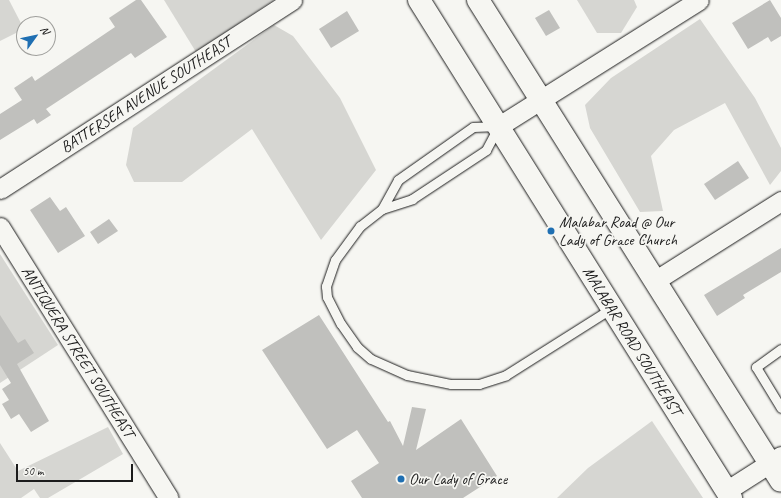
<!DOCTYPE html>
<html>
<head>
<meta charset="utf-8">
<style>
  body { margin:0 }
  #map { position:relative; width:781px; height:498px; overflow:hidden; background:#f6f6f2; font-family:Caveat,sans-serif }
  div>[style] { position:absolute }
  .green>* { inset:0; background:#d6d6d2 }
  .building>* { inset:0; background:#c0c0bd }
  .roads { filter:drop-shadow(0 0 1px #1c1c1c) drop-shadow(0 0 1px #1c1c1c) }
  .service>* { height:9px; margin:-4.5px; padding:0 4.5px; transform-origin:4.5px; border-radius:4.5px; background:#f6f6f2 }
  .minor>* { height:19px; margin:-9.5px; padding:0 9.5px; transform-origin:9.5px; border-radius:9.5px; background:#f6f6f2 }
  .secondary>* { height:22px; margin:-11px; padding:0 11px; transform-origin:11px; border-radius:11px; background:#f6f6f2 }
  .dots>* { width:11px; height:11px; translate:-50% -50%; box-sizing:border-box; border:2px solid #f6f6f2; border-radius:50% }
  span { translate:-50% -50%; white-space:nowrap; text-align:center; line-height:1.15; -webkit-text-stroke:3.5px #f6f6f2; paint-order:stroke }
  .street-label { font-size:16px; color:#1c1c1c }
  .poi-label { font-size:16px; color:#1c1c1c }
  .left { translate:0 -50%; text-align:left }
  .north { position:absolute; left:16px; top:16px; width:40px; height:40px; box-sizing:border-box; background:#f6f6f2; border:1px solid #9f9f9c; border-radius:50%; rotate:57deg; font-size:11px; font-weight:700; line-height:16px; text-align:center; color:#1c1c1c }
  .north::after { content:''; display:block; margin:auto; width:14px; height:18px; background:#1f6fb2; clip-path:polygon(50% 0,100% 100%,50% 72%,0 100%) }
  .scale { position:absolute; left:16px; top:464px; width:117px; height:18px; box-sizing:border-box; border:2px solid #1c1c1c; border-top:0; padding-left:5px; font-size:12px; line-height:14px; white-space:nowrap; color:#1c1c1c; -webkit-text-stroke:3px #f6f6f2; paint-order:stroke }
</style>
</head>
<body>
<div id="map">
  <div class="green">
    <i style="clip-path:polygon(0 0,9px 0,24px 29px,0 41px)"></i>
    <i style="clip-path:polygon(164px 0,274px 0,196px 52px)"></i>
    <i style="clip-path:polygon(577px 0,634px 0,637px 7px,621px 33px,597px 33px)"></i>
    <i style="clip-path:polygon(700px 19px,755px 98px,781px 148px,781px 171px,770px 185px,725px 103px,674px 130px,651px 156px,663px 211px,640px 212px,590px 128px,585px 105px,611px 78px)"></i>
    <i style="clip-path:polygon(274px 25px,293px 36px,340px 98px,376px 170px,321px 240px,252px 129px,182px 182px,134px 182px,126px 165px,133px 128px)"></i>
    <i style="clip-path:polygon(0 254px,58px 345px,0 383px)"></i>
    <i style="clip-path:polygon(652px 421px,703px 498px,557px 498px,588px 468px)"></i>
    <i style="clip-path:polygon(108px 427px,123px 454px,48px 498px,40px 498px,34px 489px,21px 498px,0 498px,0 443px,18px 471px)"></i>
  </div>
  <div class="building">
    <i style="clip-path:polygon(136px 0,141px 0,167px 37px,135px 58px,131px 53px,46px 109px,51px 115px,37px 124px,34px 119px,0 140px,0 114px,22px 100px,14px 88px,32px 76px,35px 81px,115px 27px,109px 18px)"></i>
    <i style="clip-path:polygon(770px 0,781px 18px,781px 36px,771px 42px,768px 37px,748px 49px,732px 23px)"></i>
    <i style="clip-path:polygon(549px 10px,560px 28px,546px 36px,535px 18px)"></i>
    <i style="clip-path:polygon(347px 11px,359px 31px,331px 48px,319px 29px)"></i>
    <i style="clip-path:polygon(738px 161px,749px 178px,715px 200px,704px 184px)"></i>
    <i style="clip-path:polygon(50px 197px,60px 211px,66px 207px,85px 236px,58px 253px,30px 210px)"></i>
    <i style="clip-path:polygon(109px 219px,118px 231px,98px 244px,90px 232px)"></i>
    <i style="clip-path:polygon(781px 248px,781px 272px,743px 295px,745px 298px,717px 316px,704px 295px)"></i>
    <i style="clip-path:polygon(0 315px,18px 343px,25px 339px,34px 353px,17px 364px,49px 421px,31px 432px,19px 414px,11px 419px,2px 404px,9px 400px,2px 389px,11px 383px,0 365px)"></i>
    <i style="clip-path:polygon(319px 315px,388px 422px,390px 421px,403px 446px,412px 407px,426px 409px,416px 450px,461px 419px,497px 476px,463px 498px,362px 498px,351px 481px,379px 463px,357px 430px,327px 449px,262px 350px)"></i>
  </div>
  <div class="roads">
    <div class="service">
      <i style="left:382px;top:209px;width:32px;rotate:-18deg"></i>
      <i style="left:412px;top:199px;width:89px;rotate:-33.5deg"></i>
      <i style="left:486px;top:150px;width:27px;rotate:-62deg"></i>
      <i style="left:499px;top:126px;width:26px;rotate:178deg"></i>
      <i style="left:473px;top:127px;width:92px;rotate:144.8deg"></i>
      <i style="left:398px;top:180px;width:33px;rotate:119deg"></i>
      <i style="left:382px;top:209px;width:28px;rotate:142deg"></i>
      <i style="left:360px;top:226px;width:42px;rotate:126.3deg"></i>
      <i style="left:335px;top:260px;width:28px;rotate:109deg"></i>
      <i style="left:326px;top:286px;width:11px;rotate:85deg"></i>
      <i style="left:327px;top:297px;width:30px;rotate:63deg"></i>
      <i style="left:341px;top:324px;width:28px;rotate:55deg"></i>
      <i style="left:357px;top:347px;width:18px;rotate:41deg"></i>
      <i style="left:371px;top:359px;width:39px;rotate:24deg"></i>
      <i style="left:407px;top:375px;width:45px;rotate:11.6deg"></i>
      <i style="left:451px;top:384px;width:28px"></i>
      <i style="left:479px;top:384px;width:28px;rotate:-18deg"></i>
      <i style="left:506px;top:375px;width:125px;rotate:-32.3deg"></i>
      <i style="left:781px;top:349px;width:31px;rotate:144deg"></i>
      <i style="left:756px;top:367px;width:48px;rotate:58.6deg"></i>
    </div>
    <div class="minor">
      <i style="left:499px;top:126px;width:236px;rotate:-32.2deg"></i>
      <i style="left:0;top:189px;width:348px;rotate:-32.9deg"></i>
      <i style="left:0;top:227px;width:319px;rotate:58.1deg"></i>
      <i style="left:656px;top:280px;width:148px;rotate:-32.3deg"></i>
      <i style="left:726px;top:491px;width:65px;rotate:-32.5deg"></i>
    </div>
    <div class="secondary">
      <i style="left:419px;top:0;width:588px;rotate:57.93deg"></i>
      <i style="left:478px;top:0;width:568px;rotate:57.79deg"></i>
    </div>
  </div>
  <div class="dots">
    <i style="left:551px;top:231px;background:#1f6fb2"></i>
    <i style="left:401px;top:479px;background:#1f6fb2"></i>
  </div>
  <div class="street-label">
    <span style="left:146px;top:95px;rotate:-33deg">BATTERSEA AVENUE SOUTHEAST</span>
    <span style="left:632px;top:341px;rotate:58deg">MALABAR ROAD SOUTHEAST</span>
    <span style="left:78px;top:352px;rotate:58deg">ANTIQUERA STREET SOUTHEAST</span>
  </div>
  <div class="poi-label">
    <span class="left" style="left:559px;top:231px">Malabar Road @ Our<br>Lady of Grace Church</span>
    <span class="left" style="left:409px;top:479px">Our Lady of Grace</span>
  </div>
  <div class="north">N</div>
  <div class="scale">50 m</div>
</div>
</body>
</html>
